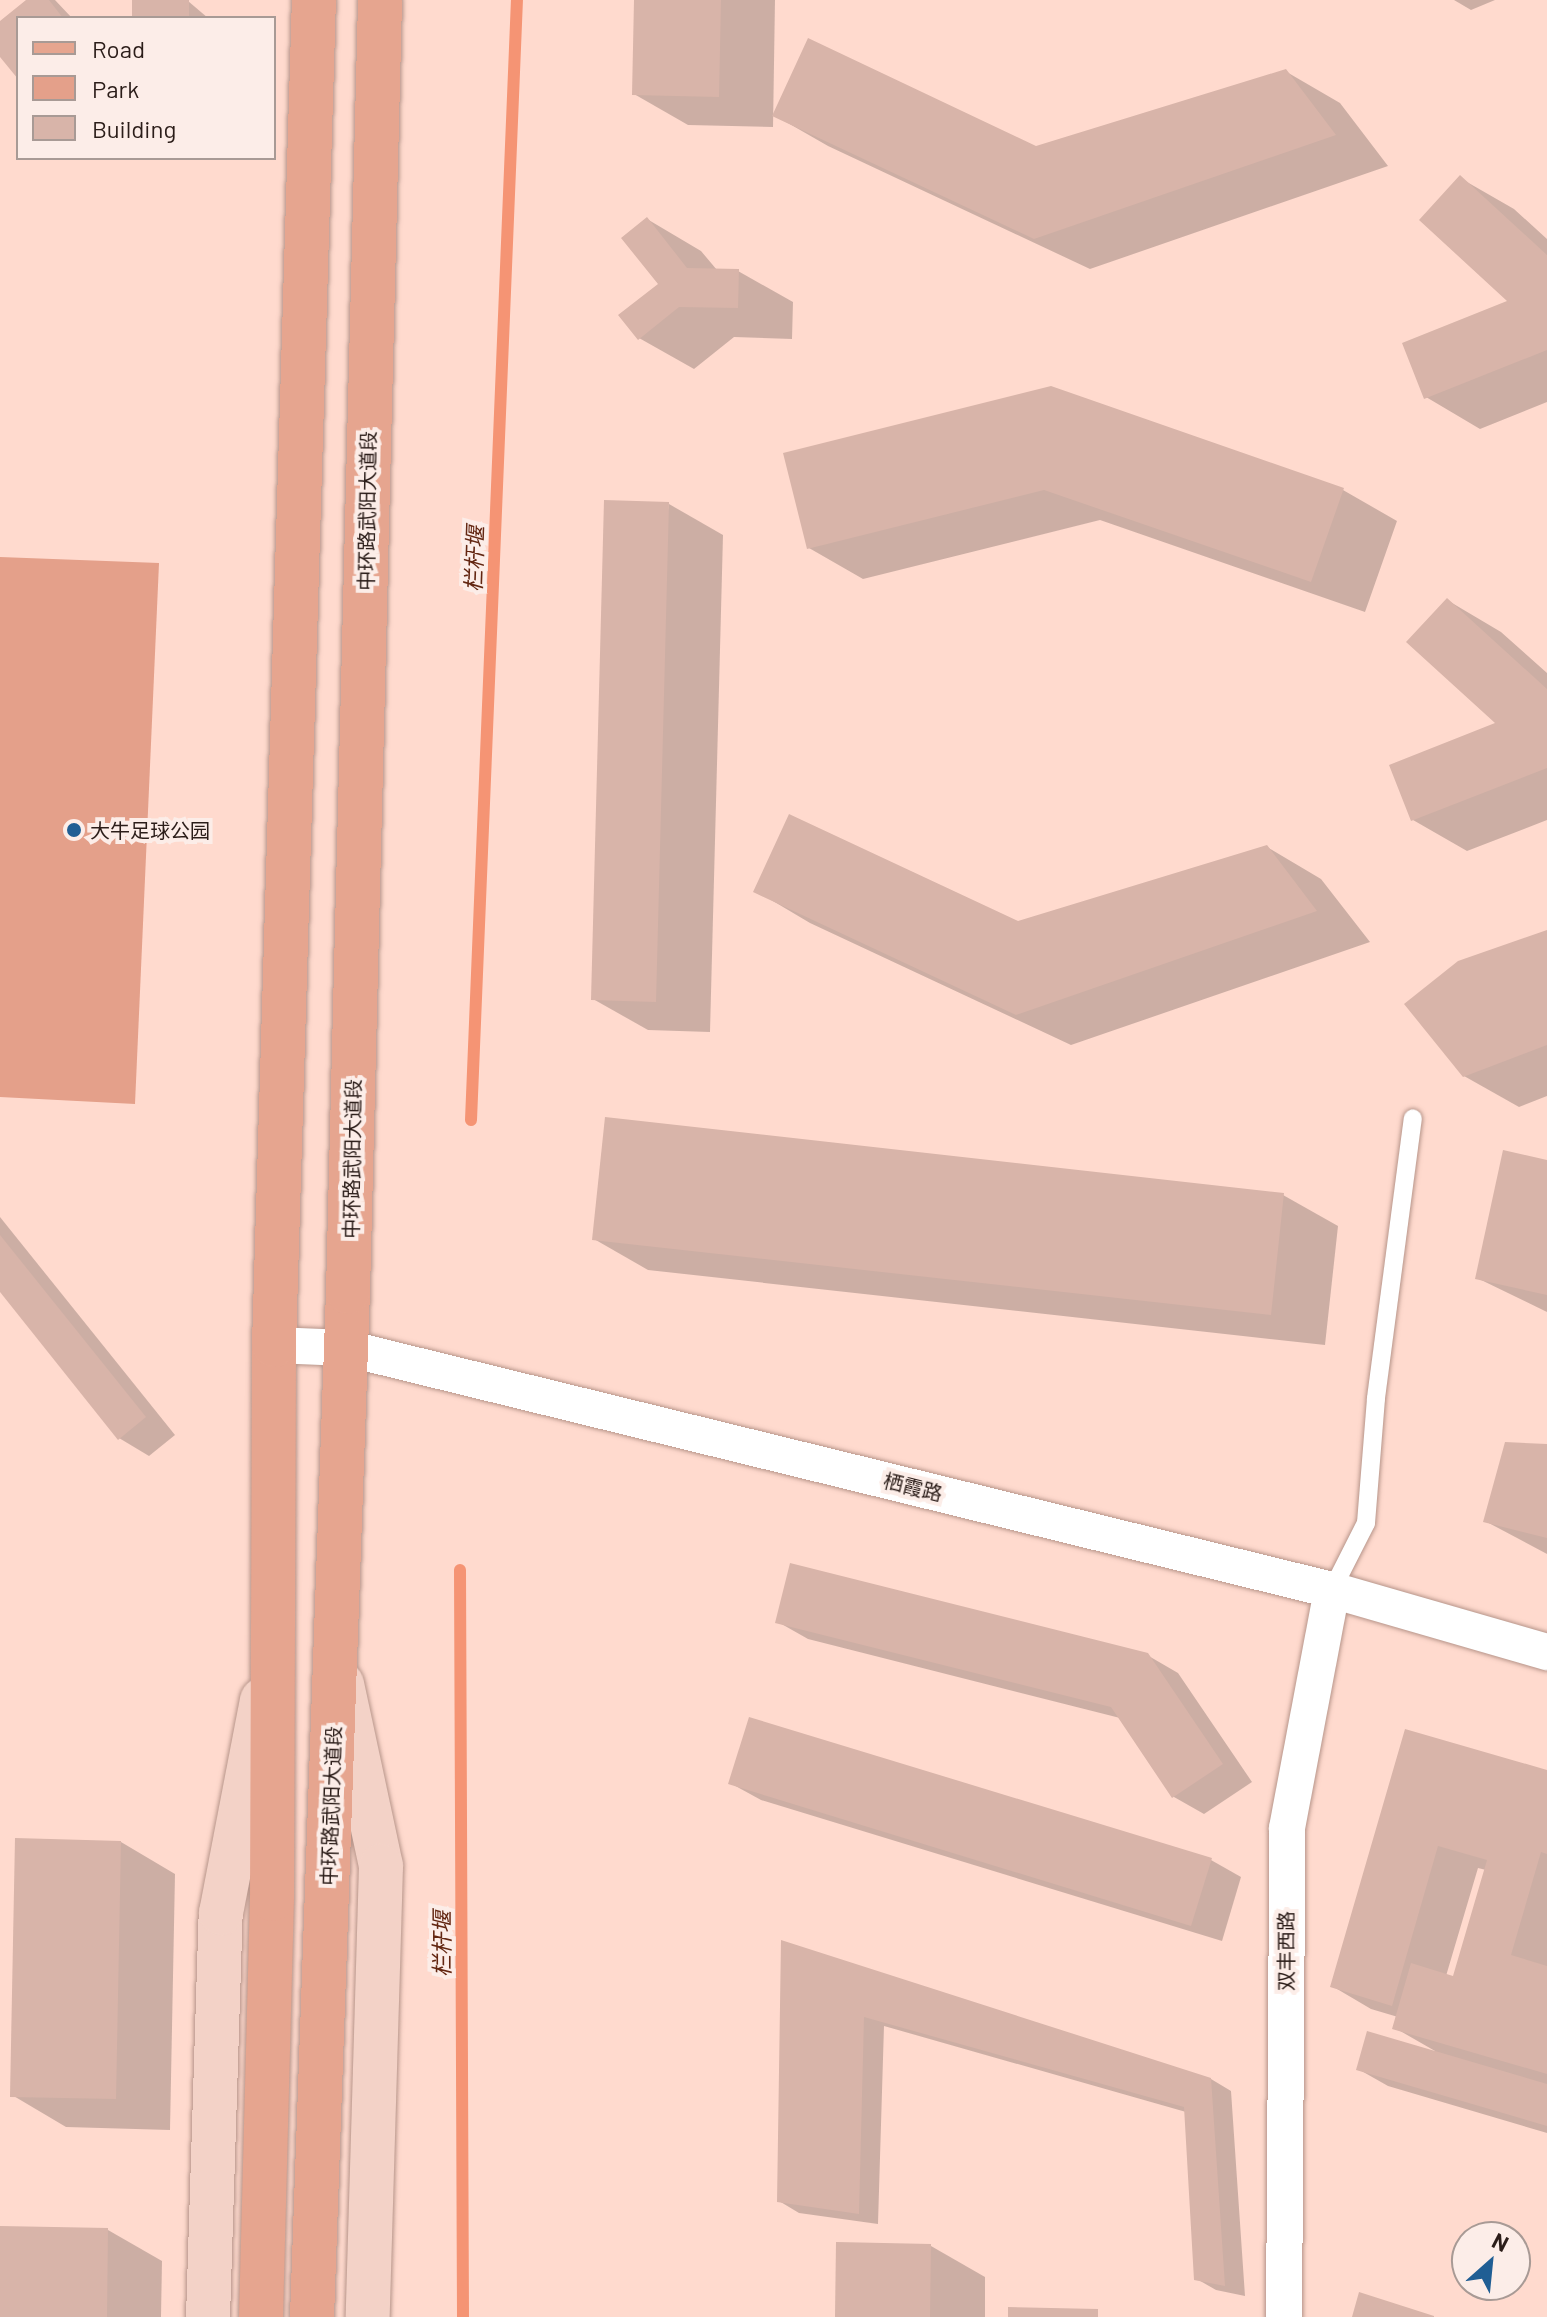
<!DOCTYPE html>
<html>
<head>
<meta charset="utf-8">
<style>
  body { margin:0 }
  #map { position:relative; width:1547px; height:2317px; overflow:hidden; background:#ffdace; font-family:Barlow,"Noto Sans SC",sans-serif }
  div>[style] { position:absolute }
  .green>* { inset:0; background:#e4a08a }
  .shadow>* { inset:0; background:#0003 }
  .stream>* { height:12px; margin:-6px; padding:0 6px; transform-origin:6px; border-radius:6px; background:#f59474 }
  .building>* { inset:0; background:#d8b4a9 }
  .roads { filter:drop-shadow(0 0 2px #b7958a) drop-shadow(0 0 2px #b7958a) }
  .service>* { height:18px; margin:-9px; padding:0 9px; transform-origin:9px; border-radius:9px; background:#fff }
  .minor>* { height:36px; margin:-18px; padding:0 18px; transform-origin:18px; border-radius:18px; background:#fff }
  .secondary>* { height:44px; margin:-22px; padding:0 22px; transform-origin:22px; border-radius:22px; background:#f3d2c7 }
  .primary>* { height:44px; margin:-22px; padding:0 22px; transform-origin:22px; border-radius:22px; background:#e6a58f }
  .dots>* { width:22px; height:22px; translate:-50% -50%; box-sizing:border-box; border:4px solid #fcede8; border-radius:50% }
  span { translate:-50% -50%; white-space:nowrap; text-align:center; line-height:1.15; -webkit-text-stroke:8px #fcede8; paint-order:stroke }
  .street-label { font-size:20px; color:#2b1d19 }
  .poi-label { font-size:20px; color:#2b1d19 }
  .left { translate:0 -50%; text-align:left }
  .water-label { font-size:22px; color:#632611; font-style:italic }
  .legend { position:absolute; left:16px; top:16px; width:260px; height:144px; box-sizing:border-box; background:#fcede8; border:2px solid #a89a95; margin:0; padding:10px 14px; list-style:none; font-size:24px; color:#2b1d19 }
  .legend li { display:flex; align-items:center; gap:16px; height:40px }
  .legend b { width:40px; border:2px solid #a89a95 }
  .north { position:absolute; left:1451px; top:2221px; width:80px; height:80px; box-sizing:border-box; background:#fcede8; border:2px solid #a89a95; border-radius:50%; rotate:27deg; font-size:22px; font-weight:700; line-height:32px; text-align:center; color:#2b1d19 }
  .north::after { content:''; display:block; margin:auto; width:28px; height:36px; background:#205e94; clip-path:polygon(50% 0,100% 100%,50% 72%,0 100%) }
</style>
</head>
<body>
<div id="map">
  <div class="green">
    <i style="clip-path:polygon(0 557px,159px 563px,135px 1104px,0 1097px)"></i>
  </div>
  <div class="shadow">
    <i style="clip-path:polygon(30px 0,55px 0,72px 18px,18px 18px,18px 76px,0 53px,0 23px)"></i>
    <i style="clip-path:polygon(636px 0,775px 0,773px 127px,688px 125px,634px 94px)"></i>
    <i style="clip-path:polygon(1454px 0,1495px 0,1471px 10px)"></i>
    <i style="clip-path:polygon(188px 1px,208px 18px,134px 18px)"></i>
    <i style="clip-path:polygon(1285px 71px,1340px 103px,1388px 166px,1090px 269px,828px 146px,774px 115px,1036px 148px)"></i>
    <i style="clip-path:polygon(1460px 178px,1514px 209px,1547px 239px,1547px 402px,1480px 429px,1426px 397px,1511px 302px)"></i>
    <i style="clip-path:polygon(647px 219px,701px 251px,717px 270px,738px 271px,793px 302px,792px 339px,734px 337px,694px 369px,639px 338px,660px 284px)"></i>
    <i style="clip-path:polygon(785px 455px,1343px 490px,1397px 521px,1365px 612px,1100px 520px,863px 579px,809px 548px)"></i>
    <i style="clip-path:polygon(669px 504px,723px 535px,710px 1032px,648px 1030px,593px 999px)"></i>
    <i style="clip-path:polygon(1447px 600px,1501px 632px,1547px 673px,1547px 820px,1467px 851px,1413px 820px,1499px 724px)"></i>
    <i style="clip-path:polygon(1267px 847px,1321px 879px,1370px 942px,1071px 1045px,810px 923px,756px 891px,1017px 923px)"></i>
    <i style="clip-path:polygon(1547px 932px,1547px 1096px,1519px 1107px,1464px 1076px)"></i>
    <i style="clip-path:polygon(1547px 1162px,1547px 1312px,1477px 1278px)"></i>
    <i style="clip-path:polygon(1283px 1195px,1338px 1226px,1325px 1345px,648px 1270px,594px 1239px)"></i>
    <i style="clip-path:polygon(0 1217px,175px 1435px,149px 1456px,119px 1438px,0 1289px)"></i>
    <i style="clip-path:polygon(1547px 1446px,1547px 1554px,1485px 1521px)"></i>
    <i style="clip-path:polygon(778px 1622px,1147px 1655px,1178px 1673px,1252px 1782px,1204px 1814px,1174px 1797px,1120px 1718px,808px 1639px)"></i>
    <i style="clip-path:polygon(evenodd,1406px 1731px,1547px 1772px,1547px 2133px,1388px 2086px,1358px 2069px,1435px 2051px,1395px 2028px,1398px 2017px,1371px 2009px,1332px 1986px,1406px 1731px,1478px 1868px,1486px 1870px,1455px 1978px,1446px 1976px,1478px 1868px)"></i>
    <i style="clip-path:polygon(730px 1783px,1211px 1860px,1241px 1877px,1222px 1941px,761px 1800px)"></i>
    <i style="clip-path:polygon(121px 1842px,175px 1874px,170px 2130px,66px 2127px,12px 2095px)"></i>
    <i style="clip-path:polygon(783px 1943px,1211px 2079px,1231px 2091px,1245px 2296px,1216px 2290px,1195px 2278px,1186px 2112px,884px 2026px,878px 2224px,799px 2213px,779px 2201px)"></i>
    <i style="clip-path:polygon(0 2228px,108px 2230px,162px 2261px,161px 2317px,0 2317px)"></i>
    <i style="clip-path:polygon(931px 2246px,985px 2277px,985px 2317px,837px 2317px)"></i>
  </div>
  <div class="stream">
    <i style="left:471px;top:1120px;width:1121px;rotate:-87.65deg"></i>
    <i style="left:460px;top:1570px;width:747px;rotate:89.77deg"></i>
  </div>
  <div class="building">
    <i style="clip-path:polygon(26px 0,49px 0,63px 18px,18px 18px,18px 79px,0 57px,0 21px)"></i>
    <i style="clip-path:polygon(132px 0,189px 0,189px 18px,132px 18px)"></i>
    <i style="clip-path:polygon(634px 0,721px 0,719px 97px,632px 95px)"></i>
    <i style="clip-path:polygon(808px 38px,1036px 146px,1286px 69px,1336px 135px,1034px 239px,772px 116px)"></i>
    <i style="clip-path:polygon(1460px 175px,1547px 255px,1547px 350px,1424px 399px,1402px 343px,1507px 301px,1419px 220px)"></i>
    <i style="clip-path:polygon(647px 217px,687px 268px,739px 269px,738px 308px,679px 307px,638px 340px,618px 315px,658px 284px,621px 238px)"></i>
    <i style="clip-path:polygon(1051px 386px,1344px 488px,1311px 582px,1044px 490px,807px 549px,783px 453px)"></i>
    <i style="clip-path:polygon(604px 500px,669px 502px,656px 1002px,591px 1000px)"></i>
    <i style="clip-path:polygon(1447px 598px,1547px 689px,1547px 768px,1411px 821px,1389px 765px,1495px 723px,1406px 642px)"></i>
    <i style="clip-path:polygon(789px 814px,1018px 921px,1267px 845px,1317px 911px,1016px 1015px,753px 892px)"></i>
    <i style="clip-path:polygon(1547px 930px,1547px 1045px,1463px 1077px,1404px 1004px,1458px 961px)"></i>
    <i style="clip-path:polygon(605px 1117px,1284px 1193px,1271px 1315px,592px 1240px)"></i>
    <i style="clip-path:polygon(1503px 1150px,1547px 1160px,1547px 1295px,1475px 1279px)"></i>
    <i style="clip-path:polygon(0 1235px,146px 1417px,118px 1440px,0 1292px)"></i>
    <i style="clip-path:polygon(1505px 1442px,1547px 1444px,1547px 1538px,1483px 1522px)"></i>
    <i style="clip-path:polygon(790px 1563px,1148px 1653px,1223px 1764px,1172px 1798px,1111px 1707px,775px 1623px)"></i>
    <i style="clip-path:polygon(749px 1717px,1212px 1858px,1191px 1926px,728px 1784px)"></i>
    <i style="clip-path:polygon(1405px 1729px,1547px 1770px,1547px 1854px,1541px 1852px,1511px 1955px,1547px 1966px,1547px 2074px,1392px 2029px,1411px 1963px,1453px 1976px,1487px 1860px,1438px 1846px,1392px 2006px,1330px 1987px)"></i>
    <i style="clip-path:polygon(15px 1838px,121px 1841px,116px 2099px,10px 2097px)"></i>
    <i style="clip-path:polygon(781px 1940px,1211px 2078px,1225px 2286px,1194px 2280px,1184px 2107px,864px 2017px,859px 2214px,777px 2202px)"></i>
    <i style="clip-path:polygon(1367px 2031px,1547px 2084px,1547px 2126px,1356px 2070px)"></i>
    <i style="clip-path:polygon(0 2226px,108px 2228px,107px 2317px,0 2317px)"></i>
    <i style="clip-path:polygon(836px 2242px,931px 2244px,930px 2317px,835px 2317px)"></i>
    <i style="clip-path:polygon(1359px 2292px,1434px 2316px,1434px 2317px,1352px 2317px)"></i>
    <i style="clip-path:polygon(1008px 2307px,1098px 2309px,1098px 2317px,1008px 2317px)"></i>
  </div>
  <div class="roads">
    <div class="service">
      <i style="left:1332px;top:1590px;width:75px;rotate:-63.1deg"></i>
      <i style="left:1366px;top:1523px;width:125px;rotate:-85.4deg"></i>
      <i style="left:1376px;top:1398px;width:282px;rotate:-82.5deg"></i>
    </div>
    <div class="minor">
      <i style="left:274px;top:1345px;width:72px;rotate:2.4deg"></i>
      <i style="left:346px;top:1348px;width:1015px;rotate:13.79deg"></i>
      <i style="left:1332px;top:1590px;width:224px;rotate:16.1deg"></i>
      <i style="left:1284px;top:2317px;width:489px;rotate:-89.6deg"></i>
      <i style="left:1287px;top:1828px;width:242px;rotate:-79.3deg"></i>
    </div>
    <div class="secondary">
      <i style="left:342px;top:1684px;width:186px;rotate:77.9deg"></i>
      <i style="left:381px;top:1866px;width:451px;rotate:91.7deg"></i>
      <i style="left:208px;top:2317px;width:404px;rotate:-88.2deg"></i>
      <i style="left:221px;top:1913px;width:217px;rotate:-79.1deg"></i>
    </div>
    <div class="primary">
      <i style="left:261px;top:2317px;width:418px;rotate:-88.5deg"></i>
      <i style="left:272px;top:1899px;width:554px;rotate:-89.79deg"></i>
      <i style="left:274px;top:1345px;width:1346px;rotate:-88.3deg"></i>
      <i style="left:312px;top:2317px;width:1026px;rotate:-87.99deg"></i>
      <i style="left:348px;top:1292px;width:1292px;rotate:-88.58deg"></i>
    </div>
  </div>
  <div class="dots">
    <i style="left:74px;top:830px;background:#205e94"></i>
  </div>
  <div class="street-label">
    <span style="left:367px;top:511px;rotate:-89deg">中环路武阳大道段</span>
    <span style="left:352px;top:1159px;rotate:-89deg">中环路武阳大道段</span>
    <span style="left:913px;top:1487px;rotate:14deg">栖霞路</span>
    <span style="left:331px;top:1806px;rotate:-88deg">中环路武阳大道段</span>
    <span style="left:1286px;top:1951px;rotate:-90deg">双丰西路</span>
  </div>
  <div class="poi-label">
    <span class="left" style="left:90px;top:830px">大牛足球公园</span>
  </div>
  <div class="water-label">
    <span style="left:474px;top:559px;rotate:-88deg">栏杆堰</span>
    <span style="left:442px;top:1944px;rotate:-90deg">栏杆堰</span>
  </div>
  <ul class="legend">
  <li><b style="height:10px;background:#e6a58f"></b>Road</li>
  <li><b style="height:22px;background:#e4a08a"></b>Park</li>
  <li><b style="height:22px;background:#d8b4a9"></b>Building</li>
  </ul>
  <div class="north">N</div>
</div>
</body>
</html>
